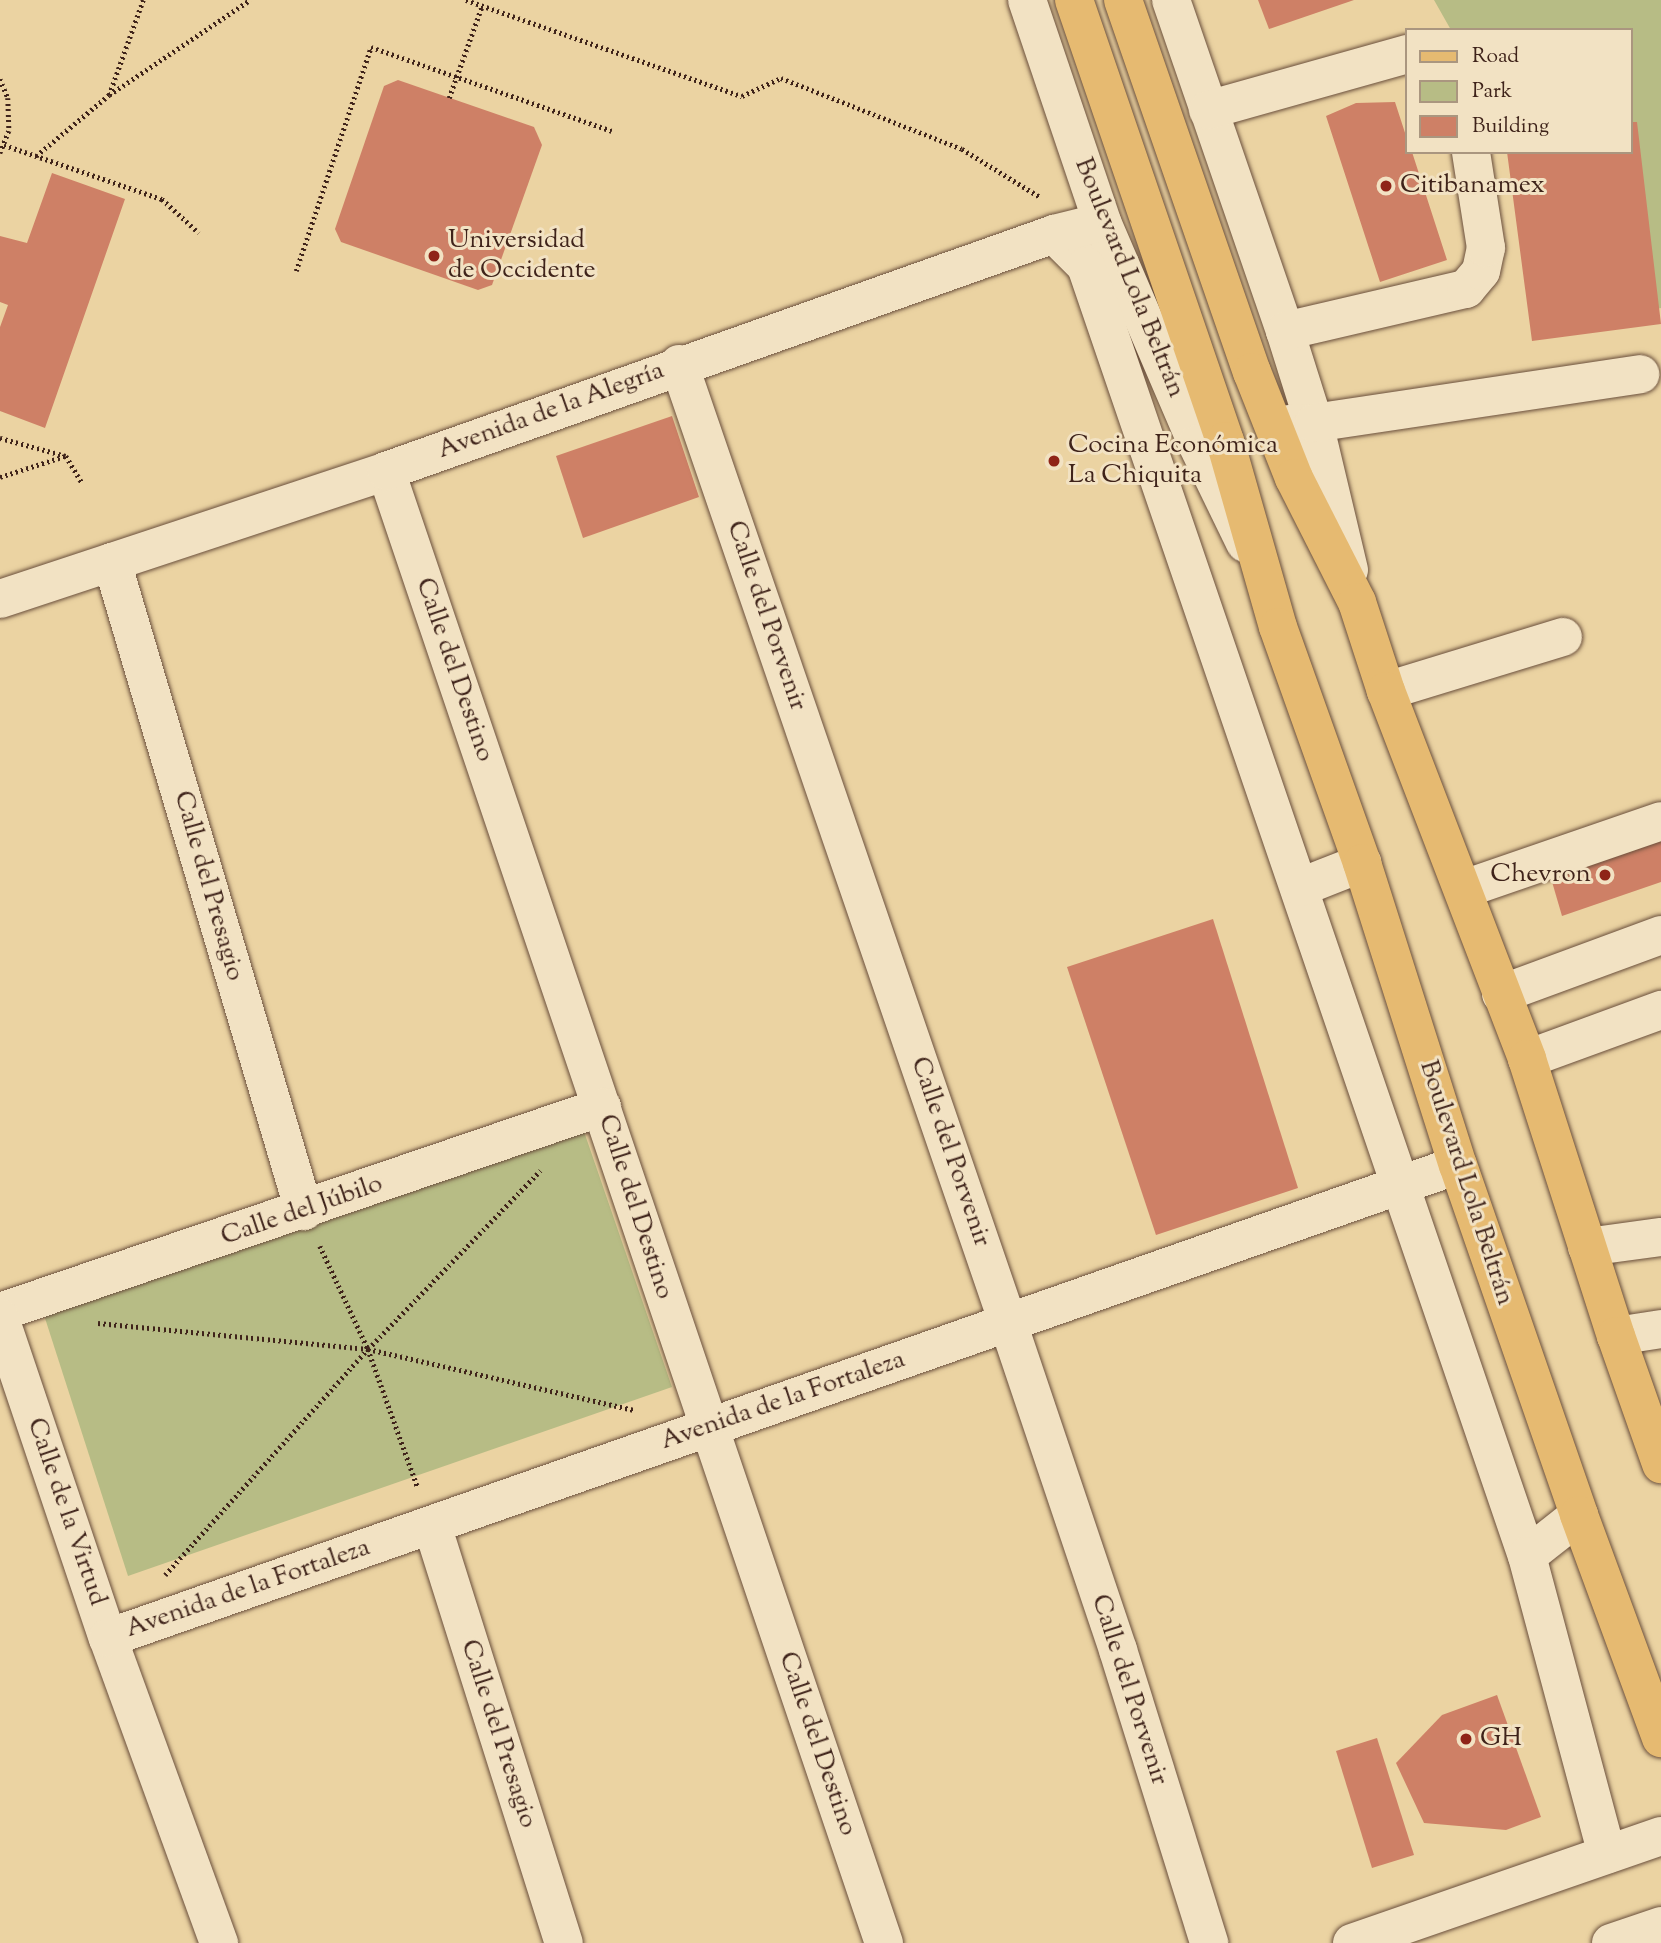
<!DOCTYPE html>
<html>
<head>
<meta charset="utf-8">
<style>
  body { margin:0 }
  #map { position:relative; width:1661px; height:1943px; overflow:hidden; background:#ebd3a2; font-family:"Sorts Mill Goudy",serif }
  div>[style] { position:absolute }
  .green>* { inset:0; background:#b7bc85 }
  .building>* { inset:0; background:#ce8066 }
  .path>* { height:4.5px; margin-top:-2.25px; transform-origin:0; background:repeating-linear-gradient(90deg,#3f231a 0 2px,transparent 0 5.5px) }
  .roads { filter:drop-shadow(0 0 2px #6a4f3c) drop-shadow(0 0 2px #6a4f3c) }
  .minor>* { height:38px; margin:-19px; padding:0 19px; transform-origin:19px; border-radius:19px; background:#f2e2c3 }
  .major>* { height:38px; margin:-19px; padding:0 19px; transform-origin:19px; border-radius:19px; background:#e6ba71 }
  .dots>* { width:19px; height:19px; translate:-50% -50%; box-sizing:border-box; border:4px solid #f2e2c3; border-radius:50% }
  span { translate:-50% -50%; white-space:nowrap; text-align:center; line-height:1.15; -webkit-text-stroke:6px #f2e2c3; paint-order:stroke }
  .poi-label { font-size:26px; color:#3f231a }
  .left { translate:0 -50%; text-align:left }
  .right { translate:-100% -50%; text-align:right }
  .street-label { font-size:26px; color:#3f231a }
  .legend { position:absolute; left:1405px; top:28px; width:228px; height:126px; box-sizing:border-box; background:#f2e2c3; border:2px solid #aa967f; margin:0; padding:9px 12px; list-style:none; font-size:21px; color:#3f231a }
  .legend li { display:flex; align-items:center; gap:14px; height:35px }
  .legend b { width:35px; border:2px solid #aa967f }
</style>
</head>
<body>
<div id="map">
  <div class="green">
    <i style="clip-path:polygon(1434px 0,1661px 0,1661px 308px,1636px 313px,1631px 30px,1451px 30px)"></i>
    <i style="clip-path:polygon(580px 1120px,672px 1387px,128px 1576px,43px 1312px)"></i>
  </div>
  <div class="building">
    <i style="clip-path:polygon(1258px 0,1354px 0,1269px 29px)"></i>
    <i style="clip-path:polygon(398px 80px,534px 127px,542px 145px,492px 285px,478px 290px,341px 242px,335px 229px,384px 86px)"></i>
    <i style="clip-path:polygon(1395px 102px,1407px 139px,1407px 152px,1412px 152px,1447px 260px,1380px 282px,1326px 116px,1356px 103px)"></i>
    <i style="clip-path:polygon(1631px 122px,1637px 122px,1661px 324px,1532px 341px,1507px 152px,1631px 152px)"></i>
    <i style="clip-path:polygon(52px 173px,125px 199px,45px 428px,0 411px,0 327px,8px 305px,0 302px,0 236px,27px 243px)"></i>
    <i style="clip-path:polygon(672px 416px,699px 497px,583px 538px,556px 456px)"></i>
    <i style="clip-path:polygon(1661px 831px,1661px 882px,1562px 916px,1548px 868px)"></i>
    <i style="clip-path:polygon(1213px 919px,1298px 1188px,1156px 1235px,1067px 967px)"></i>
    <i style="clip-path:polygon(1497px 1695px,1541px 1817px,1506px 1830px,1424px 1823px,1396px 1763px,1442px 1715px)"></i>
    <i style="clip-path:polygon(1377px 1738px,1414px 1855px,1372px 1868px,1336px 1751px)"></i>
  </div>
  <div class="path">
    <i style="left:466px;top:0;width:292px;rotate:19.2deg"></i>
    <i style="left:742px;top:96px;width:43px;rotate:-24.8deg"></i>
    <i style="left:781px;top:78px;width:194px;rotate:21.4deg"></i>
    <i style="left:962px;top:149px;width:92px;rotate:31.6deg"></i>
    <i style="left:0;top:79px;width:21px;rotate:67deg"></i>
    <i style="left:8px;top:98px;width:33px;rotate:88deg"></i>
    <i style="left:9px;top:131px;width:24px;rotate:112deg"></i>
    <i style="left:109px;top:95px;width:101px;rotate:-70.3deg"></i>
    <i style="left:449px;top:98px;width:98px;rotate:-70.3deg"></i>
    <i style="left:4px;top:145px;width:167px;rotate:18.9deg"></i>
    <i style="left:162px;top:199px;width:50px;rotate:42.6deg"></i>
    <i style="left:36px;top:156px;width:95px;rotate:-39.9deg"></i>
    <i style="left:109px;top:95px;width:170px;rotate:-34deg"></i>
    <i style="left:296px;top:271px;width:236px;rotate:-71.5deg"></i>
    <i style="left:371px;top:47px;width:255px;rotate:19.2deg"></i>
    <i style="left:0;top:438px;width:68px;rotate:15.3deg"></i>
    <i style="left:66px;top:456px;width:31px;rotate:59deg"></i>
    <i style="left:0;top:477px;width:68px;rotate:-17.9deg"></i>
    <i style="left:320px;top:1246px;width:114px;rotate:65deg"></i>
    <i style="left:368px;top:1349px;width:148px;rotate:70.2deg"></i>
    <i style="left:98px;top:1323px;width:271px;rotate:5.5deg"></i>
    <i style="left:368px;top:1349px;width:273px;rotate:12.9deg"></i>
    <i style="left:165px;top:1575px;width:304px;rotate:-48.1deg"></i>
    <i style="left:368px;top:1349px;width:248px;rotate:-46deg"></i>
  </div>
  <div class="roads">
    <div class="minor">
      <i style="left:1027px;top:0;width:234px;rotate:71.3deg"></i>
      <i style="left:1102px;top:222px;width:241px;rotate:66.8deg"></i>
      <i style="left:1197px;top:444px;width:110px;rotate:64.1deg"></i>
      <i style="left:1171px;top:0;width:350px;rotate:71deg"></i>
      <i style="left:1285px;top:331px;width:96px;rotate:72.5deg"></i>
      <i style="left:1314px;top:423px;width:151px;rotate:76.6deg"></i>
      <i style="left:1208px;top:110px;width:207px;rotate:-15.7deg"></i>
      <i style="left:1054px;top:234px;width:45px;rotate:45deg"></i>
      <i style="left:1086px;top:266px;width:1363px;rotate:71.13deg"></i>
      <i style="left:1285px;top:331px;width:186px;rotate:-13.1deg"></i>
      <i style="left:1466px;top:289px;width:23px;rotate:-50deg"></i>
      <i style="left:1481px;top:271px;width:24px;rotate:-78deg"></i>
      <i style="left:1486px;top:248px;width:97px;rotate:-98.9deg"></i>
      <i style="left:679px;top:364px;width:1014px;rotate:71.06deg"></i>
      <i style="left:1008px;top:1323px;width:345px;rotate:71.4deg"></i>
      <i style="left:1118px;top:1650px;width:307px;rotate:72.7deg"></i>
      <i style="left:1289px;top:424px;width:25px;rotate:-2deg"></i>
      <i style="left:1314px;top:423px;width:330px;rotate:-8.5deg"></i>
      <i style="left:386px;top:471px;width:1554px;rotate:71.31deg"></i>
      <i style="left:112px;top:562px;width:677px;rotate:73.52deg"></i>
      <i style="left:0;top:599px;width:407px;rotate:-18.3deg"></i>
      <i style="left:386px;top:471px;width:709px;rotate:-19.53deg"></i>
      <i style="left:1054px;top:234px;width:49px;rotate:-14deg"></i>
      <i style="left:1386px;top:691px;width:185px;rotate:-17deg"></i>
      <i style="left:1301px;top:887px;width:66px;rotate:-21.5deg"></i>
      <i style="left:1464px;top:889px;width:208px;rotate:-19deg"></i>
      <i style="left:1501px;top:994px;width:171px;rotate:-20.2deg"></i>
      <i style="left:1527px;top:1059px;width:143px;rotate:-20.1deg"></i>
      <i style="left:1587px;top:1247px;width:75px;rotate:-7.7deg"></i>
      <i style="left:0;top:1312px;width:636px;rotate:-18.81deg"></i>
      <i style="left:0;top:1318px;width:338px;rotate:71.4deg"></i>
      <i style="left:108px;top:1638px;width:325px;rotate:70deg"></i>
      <i style="left:1616px;top:1336px;width:46px;rotate:-8.8deg"></i>
      <i style="left:1579px;top:1515px;width:66px;rotate:141.7deg"></i>
      <i style="left:1527px;top:1556px;width:309px;rotate:75deg"></i>
      <i style="left:432px;top:1525px;width:438px;rotate:72.5deg"></i>
      <i style="left:108px;top:1638px;width:1430px;rotate:-19.31deg"></i>
      <i style="left:1352px;top:1943px;width:327px;rotate:-19.1deg"></i>
      <i style="left:1611px;top:1943px;width:53px;rotate:-18.8deg"></i>
    </div>
    <div class="major">
      <i style="left:1074px;top:0;width:466px;rotate:71.1deg"></i>
      <i style="left:1225px;top:441px;width:193px;rotate:74.1deg"></i>
      <i style="left:1278px;top:627px;width:251px;rotate:70.4deg"></i>
      <i style="left:1362px;top:863px;width:317px;rotate:72.4deg"></i>
      <i style="left:1458px;top:1165px;width:370px;rotate:70.9deg"></i>
      <i style="left:1579px;top:1515px;width:238px;rotate:69.8deg"></i>
      <i style="left:1123px;top:0;width:394px;rotate:70.9deg"></i>
      <i style="left:1252px;top:372px;width:114px;rotate:68.4deg"></i>
      <i style="left:1294px;top:478px;width:139px;rotate:63.1deg"></i>
      <i style="left:1357px;top:602px;width:94px;rotate:72deg"></i>
      <i style="left:1386px;top:691px;width:394px;rotate:69deg"></i>
      <i style="left:1527px;top:1059px;width:291px;rotate:72.2deg"></i>
      <i style="left:1616px;top:1336px;width:136px;rotate:70.6deg"></i>
    </div>
  </div>
  <div class="dots">
    <i style="left:1386px;top:186px;background:#8f2418"></i>
    <i style="left:434px;top:256px;background:#8f2418"></i>
    <i style="left:1054px;top:461px;background:#8f2418"></i>
    <i style="left:1605px;top:875px;background:#8f2418"></i>
    <i style="left:1466px;top:1739px;background:#8f2418"></i>
  </div>
  <div class="poi-label">
    <span class="left" style="left:1400px;top:186px">Citibanamex</span>
    <span class="left" style="left:448px;top:256px">Universidad<br>de Occidente</span>
    <span class="left" style="left:1068px;top:461px">Cocina Económica<br>La Chiquita</span>
    <span class="right" style="left:1591px;top:875px">Chevron</span>
    <span class="left" style="left:1480px;top:1739px">GH</span>
  </div>
  <div class="street-label">
    <span style="left:1129px;top:278px;rotate:68deg">Boulevard Lola Beltrán</span>
    <span style="left:551px;top:411px;rotate:-20deg">Avenida de la Alegría</span>
    <span style="left:766px;top:616px;rotate:71deg">Calle del Porvenir</span>
    <span style="left:454px;top:670px;rotate:71deg">Calle del Destino</span>
    <span style="left:208px;top:886px;rotate:74deg">Calle del Presagio</span>
    <span style="left:950px;top:1152px;rotate:71deg">Calle del Porvenir</span>
    <span style="left:1466px;top:1183px;rotate:72deg">Boulevard Lola Beltrán</span>
    <span style="left:635px;top:1207px;rotate:72deg">Calle del Destino</span>
    <span style="left:302px;top:1211px;rotate:-19deg">Calle del Júbilo</span>
    <span style="left:783px;top:1401px;rotate:-19deg">Avenida de la Fortaleza</span>
    <span style="left:66px;top:1512px;rotate:71deg">Calle de la Virtud</span>
    <span style="left:248px;top:1589px;rotate:-19deg">Avenida de la Fortaleza</span>
    <span style="left:1129px;top:1690px;rotate:72deg">Calle del Porvenir</span>
    <span style="left:498px;top:1734px;rotate:72deg">Calle del Presagio</span>
    <span style="left:817px;top:1744px;rotate:71deg">Calle del Destino</span>
  </div>
  <ul class="legend">
  <li><b style="height:9px;background:#e6ba71"></b>Road</li>
  <li><b style="height:19px;background:#b7bc85"></b>Park</li>
  <li><b style="height:19px;background:#ce8066"></b>Building</li>
  </ul>
</div>
</body>
</html>
